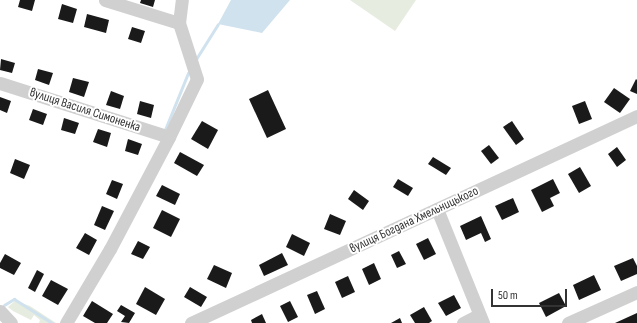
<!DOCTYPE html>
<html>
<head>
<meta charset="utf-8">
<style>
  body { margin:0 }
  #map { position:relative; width:637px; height:323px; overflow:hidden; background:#fff; font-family:"Sofia Sans Condensed",sans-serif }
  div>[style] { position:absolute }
  .green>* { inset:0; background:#e6ecdf }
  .water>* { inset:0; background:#cfe2ee }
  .stream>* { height:3px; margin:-1.5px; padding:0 1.5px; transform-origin:1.5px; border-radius:1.5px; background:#cfe2ee }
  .building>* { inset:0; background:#1a1a1a }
  .minor>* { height:13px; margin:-6.5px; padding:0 6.5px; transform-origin:6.5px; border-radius:6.5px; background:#d0d0d0 }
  span { translate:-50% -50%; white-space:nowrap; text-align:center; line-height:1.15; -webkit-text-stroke:4px #fff; paint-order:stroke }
  .street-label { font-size:13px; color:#333 }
  .scale { position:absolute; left:491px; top:289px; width:76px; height:18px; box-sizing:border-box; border:2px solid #333; border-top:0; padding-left:5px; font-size:12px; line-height:14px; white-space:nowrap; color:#333; -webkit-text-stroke:3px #fff; paint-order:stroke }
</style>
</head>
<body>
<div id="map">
  <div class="green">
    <i style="clip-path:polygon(350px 0,416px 0,395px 31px)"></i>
    <i style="clip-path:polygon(15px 301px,30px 306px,56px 323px,39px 323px,40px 320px,34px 315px,31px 320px,13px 311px,8px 307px)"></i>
  </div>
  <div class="water">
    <i style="clip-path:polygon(231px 0,290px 0,262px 33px,218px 24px)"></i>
  </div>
  <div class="stream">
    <i style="left:196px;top:59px;width:41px;rotate:-57.8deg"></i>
    <i style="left:164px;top:132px;width:64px;rotate:-67.9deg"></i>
    <i style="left:4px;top:305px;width:12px;rotate:-31deg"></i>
    <i style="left:14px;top:299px;width:45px;rotate:32.3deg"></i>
  </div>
  <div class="building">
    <i style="clip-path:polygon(20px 0,35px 0,32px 11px,18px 7px)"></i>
    <i style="clip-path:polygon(141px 0,155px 0,153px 7px,140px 3px)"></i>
    <i style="clip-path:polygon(62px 4px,77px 9px,73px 23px,58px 19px)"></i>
    <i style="clip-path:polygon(87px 14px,109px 20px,106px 33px,84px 27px)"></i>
    <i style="clip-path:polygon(132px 27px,145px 31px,141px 43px,128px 39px)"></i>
    <i style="clip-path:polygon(1px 59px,15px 63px,12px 73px,0 70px)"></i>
    <i style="clip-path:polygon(38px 69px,53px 73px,49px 85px,35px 80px)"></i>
    <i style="clip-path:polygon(73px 78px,89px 82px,84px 97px,69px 92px)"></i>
    <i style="clip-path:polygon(636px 79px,637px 80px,637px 94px,630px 91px)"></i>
    <i style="clip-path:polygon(614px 88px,630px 99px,620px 113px,604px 102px)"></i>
    <i style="clip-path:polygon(268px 90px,286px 129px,267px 138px,249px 99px)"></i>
    <i style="clip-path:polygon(111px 91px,124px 96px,120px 109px,106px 105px)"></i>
    <i style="clip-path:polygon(0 97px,11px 101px,7px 113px,0 110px)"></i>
    <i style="clip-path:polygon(140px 101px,154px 105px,151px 118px,137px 114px)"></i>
    <i style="clip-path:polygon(585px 101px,592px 119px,579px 124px,572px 106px)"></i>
    <i style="clip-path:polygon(33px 109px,47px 114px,43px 125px,29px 120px)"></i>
    <i style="clip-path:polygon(64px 118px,79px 123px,75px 134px,61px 130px)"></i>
    <i style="clip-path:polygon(202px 121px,218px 130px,208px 149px,191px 139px)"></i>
    <i style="clip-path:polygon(512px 121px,524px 139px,516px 145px,503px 127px)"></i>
    <i style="clip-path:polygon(98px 129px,111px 133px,107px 147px,93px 142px)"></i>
    <i style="clip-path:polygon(128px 139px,142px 144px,138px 155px,125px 151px)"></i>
    <i style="clip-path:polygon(489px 145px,499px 158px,491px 164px,481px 151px)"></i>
    <i style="clip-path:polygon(617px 147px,626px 160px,617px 167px,608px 154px)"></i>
    <i style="clip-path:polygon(180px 152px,204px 165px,197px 176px,174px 163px)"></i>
    <i style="clip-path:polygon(433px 157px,451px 168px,446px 175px,428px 164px)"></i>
    <i style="clip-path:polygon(15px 159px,30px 165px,24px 179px,10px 173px)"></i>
    <i style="clip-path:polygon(580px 167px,591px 186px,579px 193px,568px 174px)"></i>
    <i style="clip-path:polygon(398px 179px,413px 188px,408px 196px,393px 187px)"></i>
    <i style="clip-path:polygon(553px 179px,560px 193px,550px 198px,554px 206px,542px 212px,531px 190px)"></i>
    <i style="clip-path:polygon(112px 180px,123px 184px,117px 199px,106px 194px)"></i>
    <i style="clip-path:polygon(162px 185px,180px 194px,175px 205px,156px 196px)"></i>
    <i style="clip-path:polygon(354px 190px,369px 201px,363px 210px,348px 199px)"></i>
    <i style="clip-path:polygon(513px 198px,519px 212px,502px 220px,495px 206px)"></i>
    <i style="clip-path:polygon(102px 206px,114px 211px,105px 230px,94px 225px)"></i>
    <i style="clip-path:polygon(162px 210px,180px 219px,171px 237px,153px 228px)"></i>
    <i style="clip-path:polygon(330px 214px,346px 221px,340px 235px,324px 229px)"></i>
    <i style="clip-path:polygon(481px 216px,491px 239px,485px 242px,481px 233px,466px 240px,460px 226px)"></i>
    <i style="clip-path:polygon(85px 233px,97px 240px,89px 255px,76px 248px)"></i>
    <i style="clip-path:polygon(292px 234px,310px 243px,304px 256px,286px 247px)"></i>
    <i style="clip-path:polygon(428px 238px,436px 254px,424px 260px,416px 244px)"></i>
    <i style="clip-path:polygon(138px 241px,150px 247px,143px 259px,131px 254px)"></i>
    <i style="clip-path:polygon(399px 251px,406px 264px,397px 268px,391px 255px)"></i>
    <i style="clip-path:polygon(282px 253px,288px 265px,264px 276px,259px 265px)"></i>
    <i style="clip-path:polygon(5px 254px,21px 263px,14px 275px,0 268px,0 263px)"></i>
    <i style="clip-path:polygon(633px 258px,637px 266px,637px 274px,621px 281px,614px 266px)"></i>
    <i style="clip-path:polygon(374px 263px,381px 279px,369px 285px,362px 269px)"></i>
    <i style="clip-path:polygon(214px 265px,232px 273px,226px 288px,207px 279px)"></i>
    <i style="clip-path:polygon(37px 270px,44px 274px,35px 292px,28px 288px)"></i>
    <i style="clip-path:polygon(594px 275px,601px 290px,579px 300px,573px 285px)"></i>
    <i style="clip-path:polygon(348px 276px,355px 292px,342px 298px,335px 282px)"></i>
    <i style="clip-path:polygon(51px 280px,68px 289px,58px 305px,42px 296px)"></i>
    <i style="clip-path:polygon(145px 287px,165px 299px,156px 315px,136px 304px)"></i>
    <i style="clip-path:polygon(190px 287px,207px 297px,201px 307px,184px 297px)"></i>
    <i style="clip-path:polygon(317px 291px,325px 309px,315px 314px,307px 295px)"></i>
    <i style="clip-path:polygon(559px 293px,566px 306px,546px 317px,539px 303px)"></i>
    <i style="clip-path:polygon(454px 295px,461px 308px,446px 316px,438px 303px)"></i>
    <i style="clip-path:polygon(92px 301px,113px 314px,107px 323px,95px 323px,83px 316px)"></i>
    <i style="clip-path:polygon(290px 301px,298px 317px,288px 322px,280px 306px)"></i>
    <i style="clip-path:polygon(121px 305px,135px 313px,129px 323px,121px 322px,125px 316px,117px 311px)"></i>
    <i style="clip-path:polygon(424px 307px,432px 321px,429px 323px,415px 323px,410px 315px)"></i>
    <i style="clip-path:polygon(637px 313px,637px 323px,615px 323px)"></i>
    <i style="clip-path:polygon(262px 314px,266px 323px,252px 323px,251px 320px)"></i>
    <i style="clip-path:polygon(400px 318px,402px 323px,391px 323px)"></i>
  </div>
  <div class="minor">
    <i style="left:105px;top:0;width:77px;rotate:17.3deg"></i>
    <i style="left:0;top:83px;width:177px;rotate:17.7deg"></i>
    <i style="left:437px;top:209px;width:123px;rotate:68deg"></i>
    <i style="left:0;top:311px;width:16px;rotate:47deg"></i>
    <i style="left:66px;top:323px;width:86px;rotate:-59.3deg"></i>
    <i style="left:110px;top:249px;width:127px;rotate:-62.2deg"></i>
    <i style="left:169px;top:137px;width:64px;rotate:-64.2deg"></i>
    <i style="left:197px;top:79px;width:59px;rotate:-107.8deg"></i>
    <i style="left:179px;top:23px;width:23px;rotate:-83deg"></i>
    <i style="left:191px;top:323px;width:492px;rotate:-24.9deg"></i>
    <i style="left:463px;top:323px;width:18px;rotate:-27deg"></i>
    <i style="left:568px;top:323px;width:76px;rotate:-24.2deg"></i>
  </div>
  <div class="street-label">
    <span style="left:85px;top:110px;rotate:18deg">вулиця Василя Симоненка</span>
    <span style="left:414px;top:220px;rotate:-25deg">вулиця Богдана Хмельницького</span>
  </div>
  <div class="scale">50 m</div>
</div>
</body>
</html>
